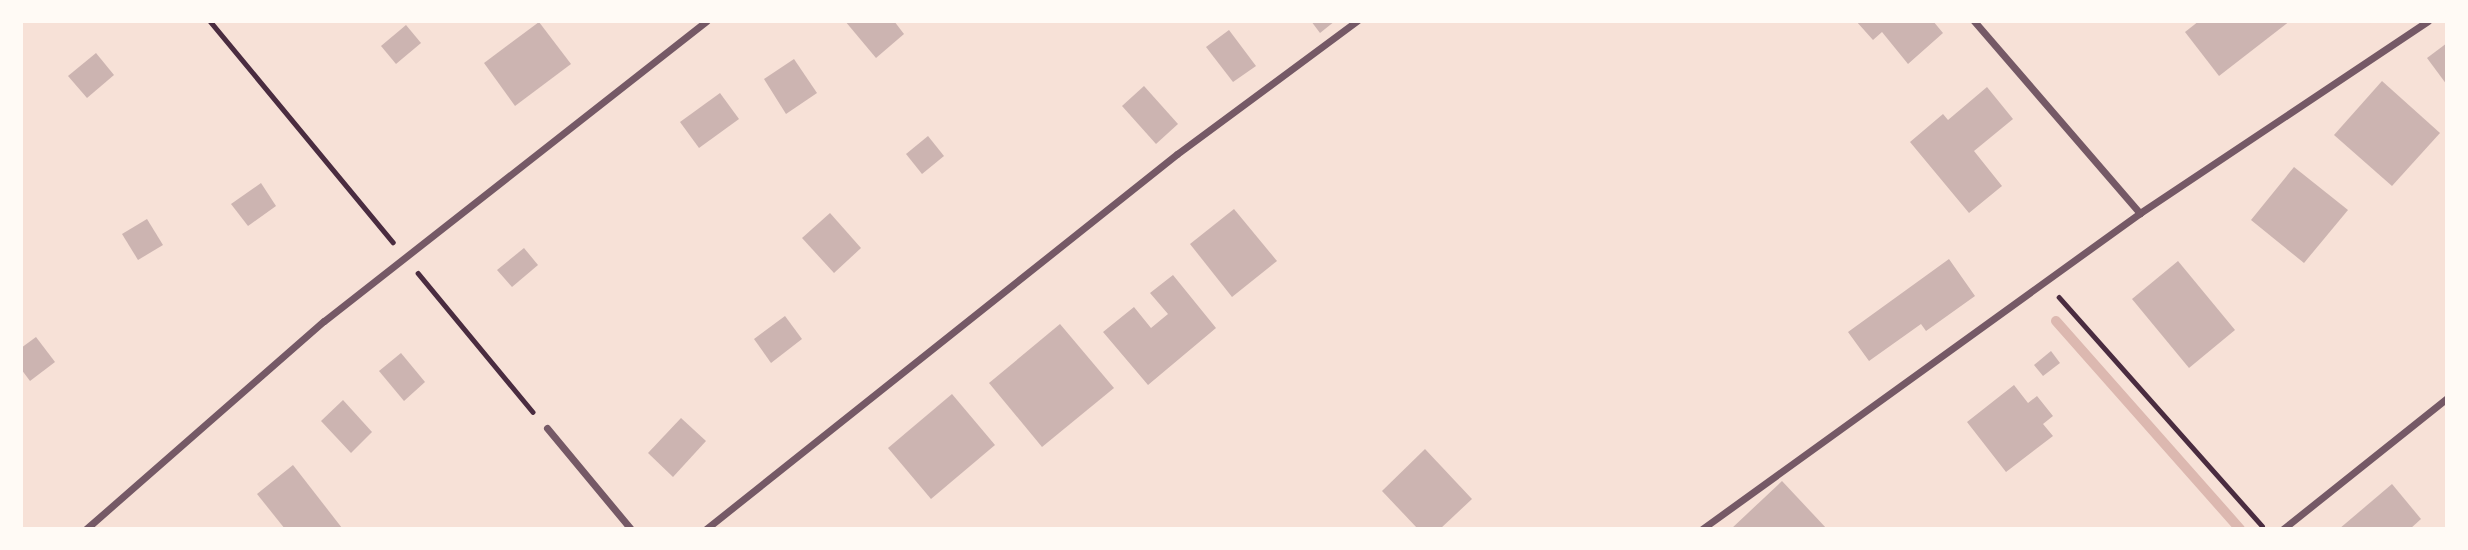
<!DOCTYPE html>
<html>
<head>
<meta charset="utf-8">
<style>
  body { margin:0 }
  #map { position:relative; width:2468px; height:550px; overflow:hidden; background:#f7e1d7; font-family:"PT Sans Narrow",sans-serif }
  div>[style] { position:absolute }
  .stream>* { height:10px; margin:-5px; padding:0 5px; transform-origin:5px; border-radius:5px; background:#dcb8b0 }
  .building>* { inset:0; background:#ccb4b1 }
  .path>* { height:4.5px; margin:-2.25px; padding:0 2.25px; transform-origin:2.25px; border-radius:2.25px; background:#4a2c40 }
  .minor>* { height:7px; margin:-3.5px; padding:0 3.5px; transform-origin:3.5px; border-radius:3.5px; background:#755966 }
  span { translate:-50% -50%; white-space:nowrap; text-align:center; line-height:1.15; -webkit-text-stroke:5px #fffaf5; paint-order:stroke }
  .frame { position:absolute; inset:0; border:23px solid #fffaf5; pointer-events:none }
</style>
</head>
<body>
<div id="map">
  <div class="stream">
    <i style="left:2056px;top:321px;width:278px;rotate:48.5deg"></i>
  </div>
  <div class="building">
    <i style="clip-path:polygon(845px 21px,894px 21px,904px 34px,876px 58px)"></i>
    <i style="clip-path:polygon(1311px 21px,1335px 21px,1320px 33px)"></i>
    <i style="clip-path:polygon(1856px 21px,1933px 21px,1943px 33px,1908px 64px,1882px 32px,1873px 40px)"></i>
    <i style="clip-path:polygon(2199px 21px,2290px 21px,2219px 76px,2185px 32px)"></i>
    <i style="clip-path:polygon(539px 22px,571px 64px,515px 106px,484px 63px)"></i>
    <i style="clip-path:polygon(406px 25px,421px 43px,396px 64px,381px 46px)"></i>
    <i style="clip-path:polygon(1229px 30px,1256px 66px,1233px 82px,1206px 47px)"></i>
    <i style="clip-path:polygon(2447px 43px,2447px 85px,2427px 58px)"></i>
    <i style="clip-path:polygon(96px 53px,114px 75px,87px 98px,68px 76px)"></i>
    <i style="clip-path:polygon(794px 59px,817px 93px,786px 114px,764px 79px)"></i>
    <i style="clip-path:polygon(2382px 81px,2440px 133px,2392px 186px,2334px 135px)"></i>
    <i style="clip-path:polygon(1144px 86px,1178px 124px,1156px 144px,1122px 106px)"></i>
    <i style="clip-path:polygon(1987px 87px,2013px 119px,1974px 151px,2002px 186px,1969px 213px,1910px 142px,1943px 114px,1948px 120px)"></i>
    <i style="clip-path:polygon(720px 93px,739px 119px,699px 148px,680px 122px)"></i>
    <i style="clip-path:polygon(928px 136px,944px 156px,922px 174px,906px 154px)"></i>
    <i style="clip-path:polygon(2294px 167px,2348px 210px,2304px 263px,2251px 220px)"></i>
    <i style="clip-path:polygon(261px 183px,276px 206px,248px 226px,231px 204px)"></i>
    <i style="clip-path:polygon(1234px 209px,1277px 261px,1232px 297px,1190px 244px)"></i>
    <i style="clip-path:polygon(830px 213px,861px 248px,834px 273px,802px 238px)"></i>
    <i style="clip-path:polygon(147px 219px,163px 245px,138px 260px,122px 234px)"></i>
    <i style="clip-path:polygon(524px 248px,538px 265px,512px 287px,497px 270px)"></i>
    <i style="clip-path:polygon(1949px 259px,1975px 296px,1926px 331px,1921px 324px,1869px 361px,1848px 332px)"></i>
    <i style="clip-path:polygon(2178px 261px,2235px 330px,2189px 368px,2132px 299px)"></i>
    <i style="clip-path:polygon(1173px 275px,1216px 328px,1148px 385px,1103px 332px,1134px 307px,1151px 328px,1168px 314px,1150px 293px)"></i>
    <i style="clip-path:polygon(785px 316px,802px 339px,771px 363px,754px 339px)"></i>
    <i style="clip-path:polygon(1060px 324px,1114px 388px,1042px 447px,989px 383px)"></i>
    <i style="clip-path:polygon(36px 337px,55px 362px,30px 381px,21px 369px,21px 348px)"></i>
    <i style="clip-path:polygon(2051px 351px,2060px 363px,2043px 376px,2034px 365px)"></i>
    <i style="clip-path:polygon(401px 353px,425px 382px,404px 401px,379px 371px)"></i>
    <i style="clip-path:polygon(2014px 385px,2028px 403px,2037px 396px,2053px 416px,2043px 424px,2053px 436px,2006px 472px,1967px 422px)"></i>
    <i style="clip-path:polygon(952px 394px,995px 445px,931px 499px,888px 448px)"></i>
    <i style="clip-path:polygon(343px 400px,372px 432px,351px 453px,321px 421px)"></i>
    <i style="clip-path:polygon(681px 418px,706px 441px,673px 477px,648px 453px)"></i>
    <i style="clip-path:polygon(1425px 449px,1472px 499px,1440px 529px,1418px 529px,1382px 491px)"></i>
    <i style="clip-path:polygon(293px 465px,342px 528px,341px 529px,285px 529px,257px 494px)"></i>
    <i style="clip-path:polygon(1782px 481px,1827px 529px,1731px 529px)"></i>
    <i style="clip-path:polygon(2392px 484px,2421px 519px,2410px 529px,2339px 529px)"></i>
  </div>
  <div class="path">
    <i style="left:210px;top:21px;width:287px;rotate:50.4deg"></i>
    <i style="left:418px;top:273px;width:180px;rotate:50.4deg"></i>
    <i style="left:2059px;top:297px;width:306px;rotate:48.4deg"></i>
  </div>
  <div class="minor">
    <i style="left:1974px;top:21px;width:254px;rotate:49.2deg"></i>
    <i style="left:547px;top:428px;width:131px;rotate:50.3deg"></i>
    <i style="left:86px;top:529px;width:316px;rotate:-41.2deg"></i>
    <i style="left:324px;top:321px;width:486px;rotate:-38.1deg"></i>
    <i style="left:706px;top:529px;width:602px;rotate:-38.53deg"></i>
    <i style="left:1177px;top:154px;width:224px;rotate:-36.5deg"></i>
    <i style="left:1702px;top:529px;width:540px;rotate:-35.81deg"></i>
    <i style="left:2140px;top:213px;width:346px;rotate:-33.7deg"></i>
    <i style="left:2283px;top:529px;width:210px;rotate:-38.6deg"></i>
  </div>
  <div class="frame"></div>
</div>
</body>
</html>
